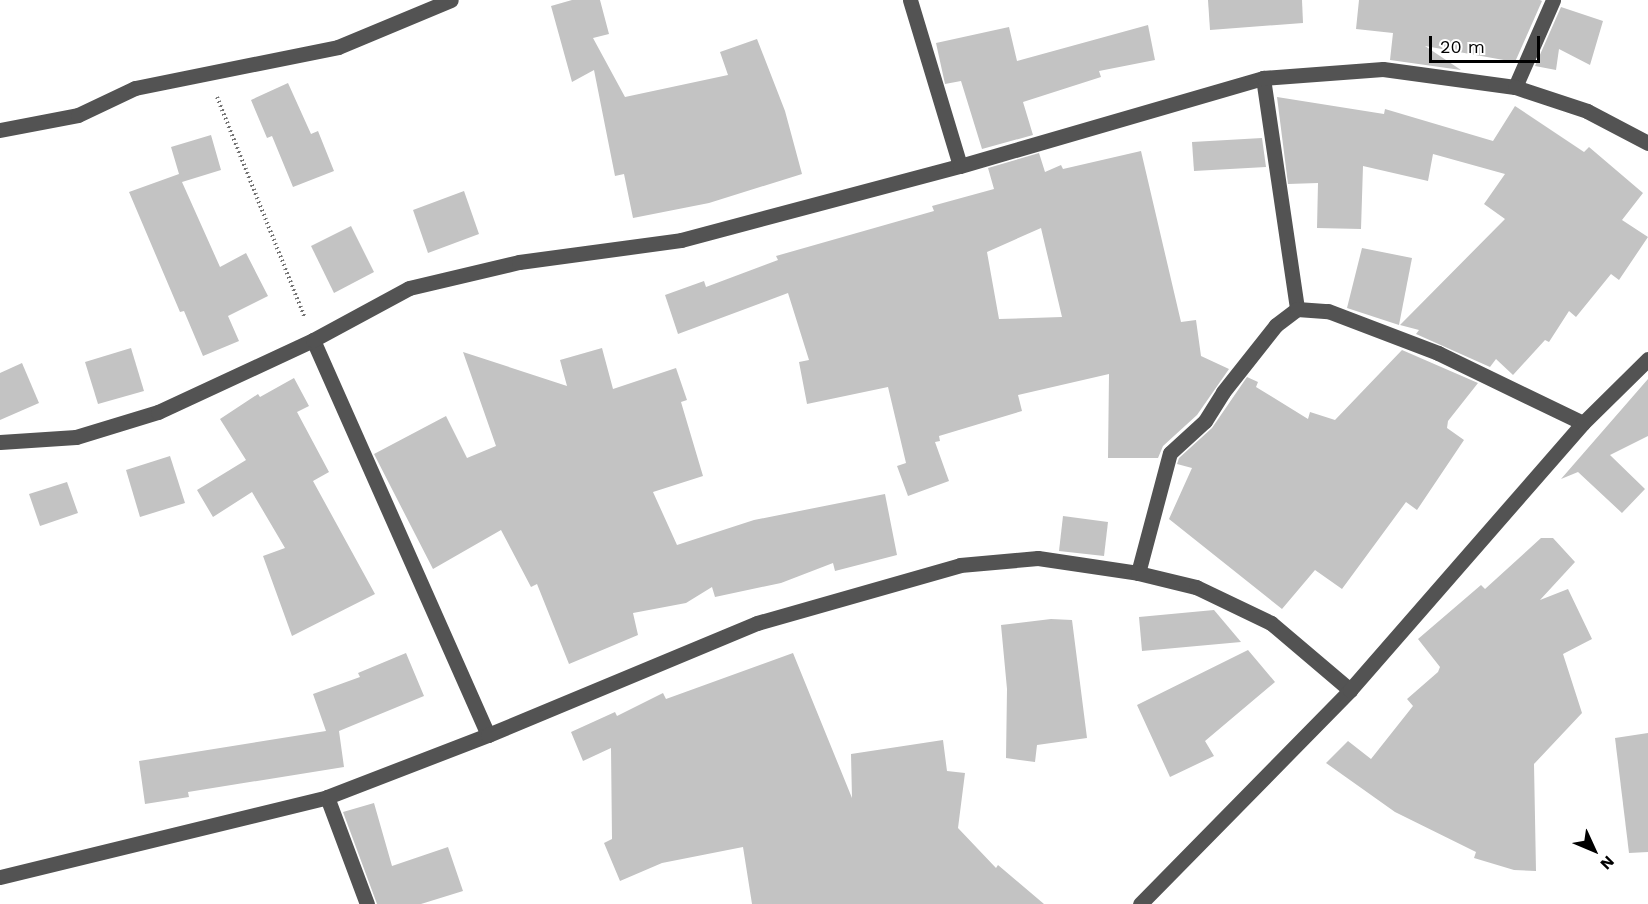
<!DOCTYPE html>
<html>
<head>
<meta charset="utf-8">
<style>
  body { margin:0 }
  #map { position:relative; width:1648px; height:904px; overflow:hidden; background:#fff; font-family:"Work Sans",sans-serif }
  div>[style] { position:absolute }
  .building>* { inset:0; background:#c3c3c3 }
  .path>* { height:4px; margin-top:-2px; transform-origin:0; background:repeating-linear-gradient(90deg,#757575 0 1.5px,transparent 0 4.5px) }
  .minor>* { height:15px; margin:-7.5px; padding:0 7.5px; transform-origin:7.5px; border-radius:7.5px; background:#535353 }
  span { translate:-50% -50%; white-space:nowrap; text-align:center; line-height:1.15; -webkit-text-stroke:4.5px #fff; paint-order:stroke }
  .north { position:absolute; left:1564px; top:820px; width:60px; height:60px; -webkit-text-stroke:4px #fff; paint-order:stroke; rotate:134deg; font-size:16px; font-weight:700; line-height:24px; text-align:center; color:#000 }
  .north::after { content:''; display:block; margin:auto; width:21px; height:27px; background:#000; clip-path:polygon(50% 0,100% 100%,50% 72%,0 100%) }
  .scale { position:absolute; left:1429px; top:36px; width:111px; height:27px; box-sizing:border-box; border:3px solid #000; border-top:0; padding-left:8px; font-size:18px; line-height:21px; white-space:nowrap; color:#000; -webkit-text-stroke:4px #fff; paint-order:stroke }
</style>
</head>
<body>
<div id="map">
  <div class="building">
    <i style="clip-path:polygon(572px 0,600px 0,609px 34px,593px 38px,625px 97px,728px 75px,720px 52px,757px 39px,785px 111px,802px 174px,709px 203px,633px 218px,624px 174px,615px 176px,594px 70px,572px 82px,551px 6px)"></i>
    <i style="clip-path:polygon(1208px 0,1302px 0,1303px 23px,1210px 30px)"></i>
    <i style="clip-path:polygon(1359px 0,1540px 0,1542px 1px,1515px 62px,1425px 46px,1461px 70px,1390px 60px,1393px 33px,1356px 29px)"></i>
    <i style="clip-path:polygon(1561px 7px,1603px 21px,1590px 65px,1559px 49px,1556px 70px,1535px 66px)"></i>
    <i style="clip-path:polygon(1148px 25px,1155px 60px,1099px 71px,1101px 77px,1023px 102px,1033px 135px,982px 149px,961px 81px,945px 84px,936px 43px,1009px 27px,1017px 61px)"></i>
    <i style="clip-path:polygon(288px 83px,311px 134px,318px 131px,334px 171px,293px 187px,272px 136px,267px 138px,251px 100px)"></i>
    <i style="clip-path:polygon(1277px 97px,1384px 114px,1385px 109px,1493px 141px,1515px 106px,1584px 152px,1589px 147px,1643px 193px,1622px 220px,1648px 237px,1619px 280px,1611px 274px,1576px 317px,1569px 311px,1549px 342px,1545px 340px,1513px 375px,1496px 359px,1490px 367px,1416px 334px,1419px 330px,1400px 325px,1505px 219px,1484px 204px,1505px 174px,1433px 154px,1428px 181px,1363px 166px,1361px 229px,1317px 228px,1318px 183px,1288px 184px)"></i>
    <i style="clip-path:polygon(211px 135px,221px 170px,182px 182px,220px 267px,246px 253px,268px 296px,228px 316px,239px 341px,203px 356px,184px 311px,180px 312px,129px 192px,179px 174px,171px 147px)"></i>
    <i style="clip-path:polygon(1262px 138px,1266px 167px,1194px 171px,1192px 142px)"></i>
    <i style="clip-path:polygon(evenodd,1141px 151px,1181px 322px,1196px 320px,1201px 356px,1229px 369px,1197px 415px,1163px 446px,1158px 458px,1108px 458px,1109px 374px,1018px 395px,1022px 411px,939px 436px,940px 441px,935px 442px,949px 481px,908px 496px,897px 466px,906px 463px,888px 387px,807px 404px,799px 362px,809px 360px,788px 293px,678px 334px,665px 295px,704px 281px,706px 287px,778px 260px,776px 256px,934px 211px,932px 206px,994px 189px,988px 168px,1039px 153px,1045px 172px,1061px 165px,1063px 169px,1141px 151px,1041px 228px,1062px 317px,999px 319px,987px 252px,1041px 228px)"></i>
    <i style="clip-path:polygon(464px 191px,479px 234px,428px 253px,413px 210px)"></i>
    <i style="clip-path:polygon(351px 226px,374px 272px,334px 293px,311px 246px)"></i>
    <i style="clip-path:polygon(1362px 248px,1412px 258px,1399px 325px,1347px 308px)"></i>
    <i style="clip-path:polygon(131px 348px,144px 391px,98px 404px,85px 362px)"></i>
    <i style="clip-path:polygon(602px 348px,613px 389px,676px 368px,687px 400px,681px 402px,703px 476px,653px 492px,677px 545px,754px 520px,885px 494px,897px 555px,835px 571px,833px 563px,781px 583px,715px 597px,712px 587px,686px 603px,633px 613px,638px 635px,569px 664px,537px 584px,531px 587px,501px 530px,433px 569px,374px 454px,446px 416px,467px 458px,496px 446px,463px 352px,567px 386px,560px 360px)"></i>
    <i style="clip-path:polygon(1402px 350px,1478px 383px,1448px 421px,1447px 428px,1464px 440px,1417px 510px,1406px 502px,1342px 589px,1315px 570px,1282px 609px,1169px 519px,1192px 468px,1177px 464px,1179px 458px,1212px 428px,1247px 377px,1258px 382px,1256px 387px,1308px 419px,1310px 412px,1335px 420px)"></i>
    <i style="clip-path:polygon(22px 363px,39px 403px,0 420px,0 373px)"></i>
    <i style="clip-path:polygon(294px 378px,309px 406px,297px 412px,329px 472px,313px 481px,375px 594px,292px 636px,263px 556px,285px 548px,252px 492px,213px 517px,197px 490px,246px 460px,220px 419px,258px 394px,260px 397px)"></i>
    <i style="clip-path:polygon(1648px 379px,1648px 436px,1610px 455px,1645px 489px,1622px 513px,1578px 472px,1561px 479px)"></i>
    <i style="clip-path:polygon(170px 456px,185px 503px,140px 517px,126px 470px)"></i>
    <i style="clip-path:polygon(67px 482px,78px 513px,40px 526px,29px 494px)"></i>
    <i style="clip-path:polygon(1063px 516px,1108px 522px,1104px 556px,1059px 551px)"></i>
    <i style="clip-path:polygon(1541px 538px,1553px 538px,1575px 562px,1540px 600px,1568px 589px,1592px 639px,1563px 654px,1582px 713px,1534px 764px,1536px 871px,1514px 870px,1474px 858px,1476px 852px,1395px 812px,1326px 763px,1348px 741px,1371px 759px,1413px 706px,1407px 699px,1438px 672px,1440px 667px,1418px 639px,1481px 585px,1485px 589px)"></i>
    <i style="clip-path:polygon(1214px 610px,1241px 642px,1142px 651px,1139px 617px)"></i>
    <i style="clip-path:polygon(1051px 619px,1072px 620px,1087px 738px,1037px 745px,1035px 762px,1006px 758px,1007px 689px,1001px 625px)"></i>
    <i style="clip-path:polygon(1248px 650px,1275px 682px,1205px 741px,1214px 756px,1170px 777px,1137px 705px)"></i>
    <i style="clip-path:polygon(406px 653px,424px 696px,339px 731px,344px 767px,188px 792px,189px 797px,145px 804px,139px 761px,326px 731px,313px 694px,360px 677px,358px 673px)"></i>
    <i style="clip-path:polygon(793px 653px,852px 798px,851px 754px,943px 740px,947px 771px,965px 773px,958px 828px,996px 868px,998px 865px,1044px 904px,752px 904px,743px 847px,662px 863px,620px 881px,604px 843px,612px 839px,611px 748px,583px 761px,571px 732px,615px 712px,617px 716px,663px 693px,666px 699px)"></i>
    <i style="clip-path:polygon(1648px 733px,1648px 852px,1629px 853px,1615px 738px)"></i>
    <i style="clip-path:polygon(374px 803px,392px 866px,448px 847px,463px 891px,421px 904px,377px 904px,343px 812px)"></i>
  </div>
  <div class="path">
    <i style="left:217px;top:97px;width:236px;rotate:68.3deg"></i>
  </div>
  <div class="minor">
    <i style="left:910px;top:0;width:173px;rotate:73.2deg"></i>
    <i style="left:1263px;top:78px;width:233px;rotate:81.6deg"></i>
    <i style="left:1515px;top:87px;width:95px;rotate:-66.4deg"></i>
    <i style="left:0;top:130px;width:79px;rotate:-10.9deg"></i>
    <i style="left:78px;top:115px;width:63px;rotate:-25.3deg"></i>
    <i style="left:135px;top:88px;width:207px;rotate:-11.4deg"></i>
    <i style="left:338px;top:47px;width:122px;rotate:-22.6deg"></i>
    <i style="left:313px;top:340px;width:432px;rotate:66.1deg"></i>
    <i style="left:0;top:442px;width:76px;rotate:-3.8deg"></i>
    <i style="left:76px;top:437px;width:86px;rotate:-17deg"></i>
    <i style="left:158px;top:412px;width:171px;rotate:-24.9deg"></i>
    <i style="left:313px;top:340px;width:109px;rotate:-28.4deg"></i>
    <i style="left:409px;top:288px;width:113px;rotate:-13.3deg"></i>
    <i style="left:519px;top:262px;width:163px;rotate:-7.7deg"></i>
    <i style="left:681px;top:240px;width:289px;rotate:-14.9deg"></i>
    <i style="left:960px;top:166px;width:316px;rotate:-16.2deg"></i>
    <i style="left:1263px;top:78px;width:120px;rotate:-4.3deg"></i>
    <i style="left:1383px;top:69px;width:133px;rotate:7.8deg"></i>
    <i style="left:1515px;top:87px;width:76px;rotate:18.4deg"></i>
    <i style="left:1587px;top:111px;width:69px;rotate:27.7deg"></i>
    <i style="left:1138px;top:573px;width:124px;rotate:-75.1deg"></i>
    <i style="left:1170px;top:453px;width:47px;rotate:-42.4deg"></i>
    <i style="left:1205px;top:421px;width:34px;rotate:-58deg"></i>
    <i style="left:1223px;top:392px;width:85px;rotate:-51.7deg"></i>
    <i style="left:1276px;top:325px;width:26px;rotate:-37deg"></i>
    <i style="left:1297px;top:309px;width:31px;rotate:4deg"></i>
    <i style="left:1328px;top:311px;width:118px;rotate:20.9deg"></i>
    <i style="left:1438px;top:353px;width:161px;rotate:25.8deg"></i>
    <i style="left:327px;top:797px;width:114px;rotate:69.5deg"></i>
    <i style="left:0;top:877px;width:337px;rotate:-13.7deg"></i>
    <i style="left:327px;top:797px;width:173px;rotate:-21.1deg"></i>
    <i style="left:488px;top:735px;width:291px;rotate:-22.6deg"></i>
    <i style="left:757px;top:623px;width:211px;rotate:-15.9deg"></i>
    <i style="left:960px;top:565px;width:78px;rotate:-5.1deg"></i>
    <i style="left:1038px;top:558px;width:101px;rotate:8.5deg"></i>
    <i style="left:1138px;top:573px;width:60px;rotate:13.6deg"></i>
    <i style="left:1196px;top:587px;width:83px;rotate:25.6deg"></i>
    <i style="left:1271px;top:623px;width:104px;rotate:40.3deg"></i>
    <i style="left:1140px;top:904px;width:300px;rotate:-45.5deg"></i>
    <i style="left:1350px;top:690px;width:354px;rotate:-48.9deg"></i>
    <i style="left:1583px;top:423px;width:91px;rotate:-44.6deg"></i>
  </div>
  <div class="north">N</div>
  <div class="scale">20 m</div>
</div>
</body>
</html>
